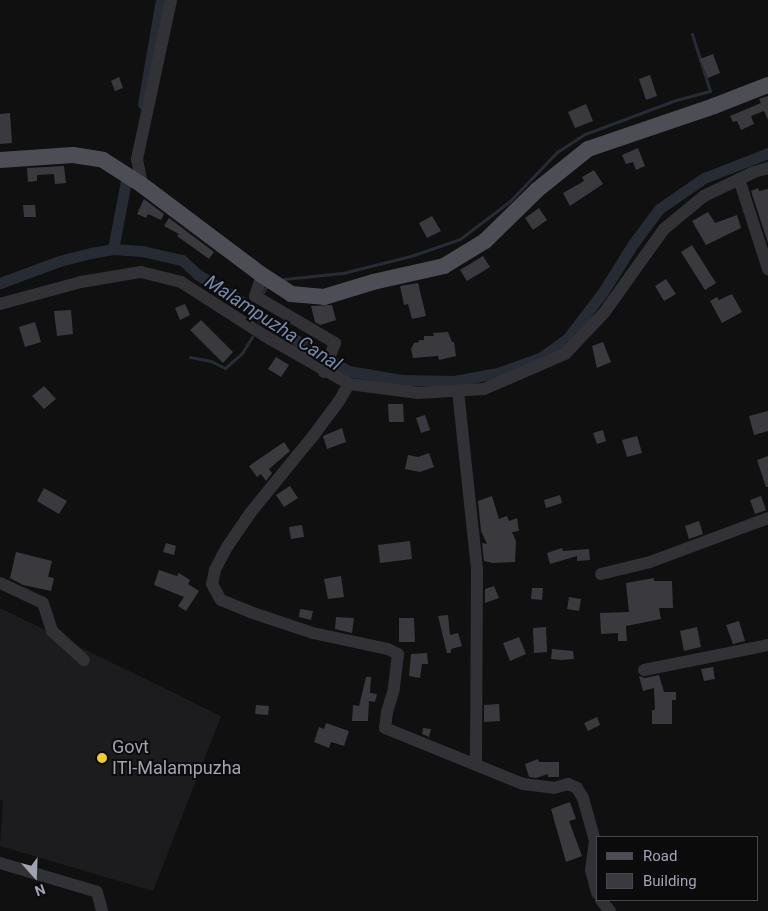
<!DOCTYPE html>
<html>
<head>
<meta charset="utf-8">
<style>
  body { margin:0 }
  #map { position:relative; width:768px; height:911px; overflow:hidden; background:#101011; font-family:Roboto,sans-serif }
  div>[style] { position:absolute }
  .built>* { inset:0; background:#1c1c1e }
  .stream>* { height:3px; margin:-1.5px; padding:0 1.5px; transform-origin:1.5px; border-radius:1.5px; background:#272c34 }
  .canal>* { height:11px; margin:-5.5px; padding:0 5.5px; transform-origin:5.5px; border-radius:5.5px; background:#272c34 }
  .building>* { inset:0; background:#3a3a3e }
  .minor>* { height:12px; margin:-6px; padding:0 6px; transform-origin:6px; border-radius:6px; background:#313136 }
  .major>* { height:16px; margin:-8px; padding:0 8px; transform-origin:8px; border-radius:8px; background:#4d4d55 }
  .dots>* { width:14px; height:14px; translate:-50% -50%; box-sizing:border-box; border:2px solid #0b0b0c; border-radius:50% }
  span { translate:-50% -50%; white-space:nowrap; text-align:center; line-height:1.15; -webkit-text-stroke:4px #0b0b0c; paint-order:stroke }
  .poi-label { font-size:18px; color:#a1a3b2 }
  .left { translate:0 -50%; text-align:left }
  .water-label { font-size:19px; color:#778bae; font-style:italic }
  .legend { position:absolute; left:596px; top:836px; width:162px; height:65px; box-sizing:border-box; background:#0b0b0c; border:1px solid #47484e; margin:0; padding:6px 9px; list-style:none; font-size:15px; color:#a1a3b2 }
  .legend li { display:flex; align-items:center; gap:10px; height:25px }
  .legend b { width:25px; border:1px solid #47484e }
  .north { position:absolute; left:10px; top:851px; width:50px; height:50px; -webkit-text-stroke:4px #0b0b0c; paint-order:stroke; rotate:160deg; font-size:14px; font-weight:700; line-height:20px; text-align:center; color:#a1a3b2 }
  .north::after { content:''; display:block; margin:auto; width:18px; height:22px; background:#a1a3b2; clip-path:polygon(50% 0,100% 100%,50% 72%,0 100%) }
</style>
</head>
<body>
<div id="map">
  <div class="built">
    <i style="clip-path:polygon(0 608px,221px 716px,153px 891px,0 846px,3px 801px,0 800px)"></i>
  </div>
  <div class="stream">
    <i style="left:284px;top:279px;width:59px;rotate:-5.8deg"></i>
    <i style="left:343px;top:273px;width:73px;rotate:-14.2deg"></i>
    <i style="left:414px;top:255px;width:49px;rotate:-19.2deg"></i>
    <i style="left:460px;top:239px;width:63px;rotate:-37.2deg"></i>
    <i style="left:510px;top:201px;width:68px;rotate:-46.2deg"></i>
    <i style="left:557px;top:152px;width:33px;rotate:-33deg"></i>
    <i style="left:585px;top:134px;width:97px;rotate:-20.5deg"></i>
    <i style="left:676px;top:100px;width:35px;rotate:-15deg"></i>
    <i style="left:710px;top:91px;width:60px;rotate:-107.5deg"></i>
    <i style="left:262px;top:294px;width:8px;rotate:-60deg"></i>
    <i style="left:257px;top:308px;width:9px;rotate:103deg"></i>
    <i style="left:255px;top:317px;width:8px;rotate:45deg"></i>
    <i style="left:190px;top:357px;width:21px;rotate:11deg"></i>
    <i style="left:211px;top:361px;width:16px;rotate:27deg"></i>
    <i style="left:225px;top:368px;width:23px;rotate:-41deg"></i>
    <i style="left:242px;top:353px;width:19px;rotate:-58deg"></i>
  </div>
  <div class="canal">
    <i style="left:143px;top:104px;width:106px;rotate:-80.2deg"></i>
    <i style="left:113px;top:249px;width:69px;rotate:-79.2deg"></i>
    <i style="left:0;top:283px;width:63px;rotate:-20.4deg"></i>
    <i style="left:59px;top:261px;width:33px;rotate:-14deg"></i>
    <i style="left:91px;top:253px;width:22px;rotate:-10deg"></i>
    <i style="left:113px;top:249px;width:29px;rotate:4deg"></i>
    <i style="left:142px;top:251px;width:41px;rotate:12.7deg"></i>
    <i style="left:182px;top:260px;width:21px;rotate:43deg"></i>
    <i style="left:197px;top:274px;width:53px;rotate:31.9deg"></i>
    <i style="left:242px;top:302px;width:43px;rotate:37.4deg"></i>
    <i style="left:276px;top:328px;width:84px;rotate:30.8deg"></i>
    <i style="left:348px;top:371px;width:54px;rotate:9.6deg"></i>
    <i style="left:401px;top:380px;width:53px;rotate:1.1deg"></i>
    <i style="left:454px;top:381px;width:45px;rotate:-10.3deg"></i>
    <i style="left:498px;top:373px;width:47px;rotate:-20deg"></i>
    <i style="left:542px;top:357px;width:31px;rotate:-36deg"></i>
    <i style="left:567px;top:339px;width:59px;rotate:-52.5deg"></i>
    <i style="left:603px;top:292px;width:57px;rotate:-58deg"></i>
    <i style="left:633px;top:244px;width:44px;rotate:-53.4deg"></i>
    <i style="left:659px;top:209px;width:55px;rotate:-34.6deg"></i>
    <i style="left:704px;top:178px;width:69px;rotate:-21.3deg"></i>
  </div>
  <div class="building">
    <i style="clip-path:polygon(713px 54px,720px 73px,708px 78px,700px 59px)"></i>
    <i style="clip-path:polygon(650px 75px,657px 96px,646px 100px,639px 79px)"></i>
    <i style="clip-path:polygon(119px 77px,123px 88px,115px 91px,111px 81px)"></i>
    <i style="clip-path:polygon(768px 96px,768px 120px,764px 111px,751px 116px,754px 124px,741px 130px,737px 121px,733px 122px,730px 116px,761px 103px,759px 99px)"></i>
    <i style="clip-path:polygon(586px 104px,593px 121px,575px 128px,568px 112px)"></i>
    <i style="clip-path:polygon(10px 113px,12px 143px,0 144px,0 114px)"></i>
    <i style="clip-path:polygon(638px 148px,645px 166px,636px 170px,633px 162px,626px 164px,622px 155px)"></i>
    <i style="clip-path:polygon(64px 166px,66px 183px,55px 184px,54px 174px,37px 175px,37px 181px,28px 182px,27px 168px)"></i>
    <i style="clip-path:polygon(594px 170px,603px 184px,570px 206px,563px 193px,584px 181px,582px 177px)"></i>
    <i style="clip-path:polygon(758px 188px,759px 191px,768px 189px,768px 243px,751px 191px)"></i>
    <i style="clip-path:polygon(144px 199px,164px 214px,161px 220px,148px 214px,146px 218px,137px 214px)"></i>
    <i style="clip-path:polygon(23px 205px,35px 205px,36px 217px,24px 217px)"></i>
    <i style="clip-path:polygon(539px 208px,547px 220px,533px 230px,525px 218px)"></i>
    <i style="clip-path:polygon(708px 212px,715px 223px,737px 215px,741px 228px,706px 245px,692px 221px)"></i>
    <i style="clip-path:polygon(432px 216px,441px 231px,427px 238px,419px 223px)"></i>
    <i style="clip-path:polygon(169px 218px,214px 252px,209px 259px,177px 236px,179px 234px,164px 226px)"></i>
    <i style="clip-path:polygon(692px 245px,716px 283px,705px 290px,681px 252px)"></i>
    <i style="clip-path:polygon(483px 256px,490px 267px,467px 281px,460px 270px)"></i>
    <i style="clip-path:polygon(666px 279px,676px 294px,664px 301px,655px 286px)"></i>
    <i style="clip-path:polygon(418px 283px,426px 316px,412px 319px,408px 304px,404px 305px,400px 286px)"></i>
    <i style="clip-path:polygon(732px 294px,742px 312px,722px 323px,710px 301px,717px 297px,719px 300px)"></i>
    <i style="clip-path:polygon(185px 304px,190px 315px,180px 320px,175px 308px)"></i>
    <i style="clip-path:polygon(332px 305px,336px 320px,320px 325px,315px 322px,311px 306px)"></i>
    <i style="clip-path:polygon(71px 310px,73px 334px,57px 336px,54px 311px)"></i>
    <i style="clip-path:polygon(201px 320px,233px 352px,223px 363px,190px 330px)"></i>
    <i style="clip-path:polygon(35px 322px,41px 342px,25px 347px,19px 327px)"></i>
    <i style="clip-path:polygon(448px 332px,452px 342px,454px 342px,456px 356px,439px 360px,438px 356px,413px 358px,411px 349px,414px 343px,419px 342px,419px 340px,424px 340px,424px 336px,434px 336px,433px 333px)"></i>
    <i style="clip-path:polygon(603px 342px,611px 362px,597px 368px,592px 346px)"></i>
    <i style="clip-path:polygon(276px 357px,289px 365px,281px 377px,268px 369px)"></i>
    <i style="clip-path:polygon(44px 386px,56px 399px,44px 409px,32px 396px)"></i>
    <i style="clip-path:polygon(388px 404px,403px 404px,404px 422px,389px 422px)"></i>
    <i style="clip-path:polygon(768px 411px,768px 431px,754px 435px,749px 416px)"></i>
    <i style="clip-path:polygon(425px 415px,430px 430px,421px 433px,416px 418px)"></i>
    <i style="clip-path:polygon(342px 428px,346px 442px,327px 449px,323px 436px)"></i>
    <i style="clip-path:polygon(603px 430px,606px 441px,597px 444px,593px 433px)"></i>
    <i style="clip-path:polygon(637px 436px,642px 453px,627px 457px,622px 440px)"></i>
    <i style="clip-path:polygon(284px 442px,290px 451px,269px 469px,272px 473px,266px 481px,261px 474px,257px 477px,249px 466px)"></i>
    <i style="clip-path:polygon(429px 453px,434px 467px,420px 472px,405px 469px,408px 455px,418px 457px)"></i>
    <i style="clip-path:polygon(768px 456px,768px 487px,766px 487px,757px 460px)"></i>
    <i style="clip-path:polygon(290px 486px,298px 498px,284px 507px,276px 495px)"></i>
    <i style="clip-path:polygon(44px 488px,67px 501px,59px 514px,37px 501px)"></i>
    <i style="clip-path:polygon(560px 495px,562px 503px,546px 508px,544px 500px)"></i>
    <i style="clip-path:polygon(492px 496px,499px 519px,507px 516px,509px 521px,517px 518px,519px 531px,512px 532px,516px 541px,515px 562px,493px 563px,484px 561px,482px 543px,487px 544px,481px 531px,478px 501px)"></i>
    <i style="clip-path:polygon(761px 496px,766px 510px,755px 514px,750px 500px)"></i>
    <i style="clip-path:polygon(699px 521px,703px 534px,689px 539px,685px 526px)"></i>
    <i style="clip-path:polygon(302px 525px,304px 537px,291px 539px,289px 527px)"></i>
    <i style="clip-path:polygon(410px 541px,412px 559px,380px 563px,378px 545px)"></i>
    <i style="clip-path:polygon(166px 543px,176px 546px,174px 555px,163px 552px)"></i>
    <i style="clip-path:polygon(562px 548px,563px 551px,589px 549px,590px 560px,577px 561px,577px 556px,550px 564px,547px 553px)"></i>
    <i style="clip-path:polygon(16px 552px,52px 561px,48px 577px,54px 578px,51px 591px,23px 585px,10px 578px)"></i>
    <i style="clip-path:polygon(159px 570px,177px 576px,179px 573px,190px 580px,188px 584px,199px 591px,186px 611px,178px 606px,184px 597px,154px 585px)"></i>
    <i style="clip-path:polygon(341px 576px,344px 597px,328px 599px,324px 579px)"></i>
    <i style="clip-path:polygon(654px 578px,654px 581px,672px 581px,673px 608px,659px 608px,661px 619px,626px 626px,627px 641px,618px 641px,618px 633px,601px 634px,600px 613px,629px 612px,626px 583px)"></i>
    <i style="clip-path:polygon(494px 586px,499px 598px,485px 603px,485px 589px)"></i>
    <i style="clip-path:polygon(532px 588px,543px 588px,542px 600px,531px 599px)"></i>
    <i style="clip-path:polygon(569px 597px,581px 599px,579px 611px,567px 609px)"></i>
    <i style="clip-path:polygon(300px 609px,313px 611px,311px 620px,299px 617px)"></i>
    <i style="clip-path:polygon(448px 615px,450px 635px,458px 633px,462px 646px,451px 649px,451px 653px,447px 653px,438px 616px)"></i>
    <i style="clip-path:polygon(336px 617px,354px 618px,352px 633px,335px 629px)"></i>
    <i style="clip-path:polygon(399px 618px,414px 618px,415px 642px,399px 642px)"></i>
    <i style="clip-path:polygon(739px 621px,745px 641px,733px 644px,726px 625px)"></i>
    <i style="clip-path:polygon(546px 627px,547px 652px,534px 653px,533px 628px)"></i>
    <i style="clip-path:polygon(697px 627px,701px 647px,684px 651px,680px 631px)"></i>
    <i style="clip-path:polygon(519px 637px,526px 654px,510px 661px,503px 643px)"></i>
    <i style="clip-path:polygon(552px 649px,573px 651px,574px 659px,562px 660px,551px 659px)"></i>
    <i style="clip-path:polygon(427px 653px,428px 664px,422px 664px,420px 678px,409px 676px,411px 654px)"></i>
    <i style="clip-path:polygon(713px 667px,715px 679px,704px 681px,701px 669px)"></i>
    <i style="clip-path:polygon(659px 675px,664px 692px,676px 692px,676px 700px,672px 700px,672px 724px,652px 724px,652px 710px,655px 710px,654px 688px,643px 691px,639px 676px,645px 678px)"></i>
    <i style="clip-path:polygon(366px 677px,371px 677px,370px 693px,377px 694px,375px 702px,369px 701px,368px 721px,352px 721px,353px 705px,359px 706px)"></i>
    <i style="clip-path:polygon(499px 704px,500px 721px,484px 722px,484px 705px)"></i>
    <i style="clip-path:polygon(256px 705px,269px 706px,268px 715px,255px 714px)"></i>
    <i style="clip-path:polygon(597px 717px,600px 725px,588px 731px,584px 723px)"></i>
    <i style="clip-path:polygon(326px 723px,349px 731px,344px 746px,331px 742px,329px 748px,314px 742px,319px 727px,324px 729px)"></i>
    <i style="clip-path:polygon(423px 728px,431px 729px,429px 737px,422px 734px)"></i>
    <i style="clip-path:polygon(538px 759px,539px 762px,559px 762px,559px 777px,548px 777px,548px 774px,536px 778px,529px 777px,525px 764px)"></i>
    <i style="clip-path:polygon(570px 802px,576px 819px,569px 821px,582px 856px,566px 862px,551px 809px)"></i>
  </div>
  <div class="minor">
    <i style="left:739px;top:179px;width:95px;rotate:72.1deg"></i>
    <i style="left:142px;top:185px;width:26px;rotate:-101deg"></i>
    <i style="left:137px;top:159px;width:163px;rotate:-77.9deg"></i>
    <i style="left:262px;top:275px;width:22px;rotate:108deg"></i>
    <i style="left:255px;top:296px;width:93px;rotate:30.4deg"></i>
    <i style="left:335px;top:343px;width:31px;rotate:111deg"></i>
    <i style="left:0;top:304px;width:84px;rotate:-15.2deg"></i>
    <i style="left:81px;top:282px;width:61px;rotate:-9.5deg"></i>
    <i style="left:141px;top:272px;width:41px;rotate:14deg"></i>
    <i style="left:181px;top:282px;width:100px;rotate:32.7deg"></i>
    <i style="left:265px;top:336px;width:97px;rotate:29.7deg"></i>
    <i style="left:349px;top:384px;width:20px;rotate:120deg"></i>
    <i style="left:339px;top:401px;width:44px;rotate:126.6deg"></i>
    <i style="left:313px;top:436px;width:98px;rotate:129.2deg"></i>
    <i style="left:251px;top:512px;width:42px;rotate:124.4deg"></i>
    <i style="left:227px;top:547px;width:26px;rotate:118deg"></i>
    <i style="left:215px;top:570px;width:14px;rotate:102deg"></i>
    <i style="left:212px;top:584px;width:18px;rotate:61deg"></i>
    <i style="left:221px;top:600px;width:31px;rotate:22deg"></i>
    <i style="left:250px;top:612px;width:66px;rotate:18.4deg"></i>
    <i style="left:313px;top:633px;width:77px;rotate:12deg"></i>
    <i style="left:388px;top:649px;width:11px;rotate:27deg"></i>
    <i style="left:398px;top:654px;width:35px;rotate:97deg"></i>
    <i style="left:394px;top:689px;width:24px;rotate:107deg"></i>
    <i style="left:387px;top:712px;width:16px;rotate:97deg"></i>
    <i style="left:385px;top:728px;width:149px;rotate:22.1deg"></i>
    <i style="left:523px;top:784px;width:31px;rotate:7deg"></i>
    <i style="left:554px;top:788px;width:15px;rotate:-16deg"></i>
    <i style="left:568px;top:784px;width:10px;rotate:24deg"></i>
    <i style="left:577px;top:788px;width:12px;rotate:59deg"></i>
    <i style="left:583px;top:798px;width:45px;rotate:74.4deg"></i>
    <i style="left:595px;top:841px;width:29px;rotate:98deg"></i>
    <i style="left:591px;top:870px;width:24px;rotate:75deg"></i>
    <i style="left:349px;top:384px;width:70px;rotate:7.4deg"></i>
    <i style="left:418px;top:393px;width:66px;rotate:-3.5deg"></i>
    <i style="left:484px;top:389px;width:88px;rotate:-23.4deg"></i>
    <i style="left:565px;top:354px;width:57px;rotate:-46.4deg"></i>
    <i style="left:604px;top:313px;width:103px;rotate:-54.5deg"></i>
    <i style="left:664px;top:229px;width:52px;rotate:-39.5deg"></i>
    <i style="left:704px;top:196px;width:55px;rotate:-25.6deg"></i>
    <i style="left:754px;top:172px;width:15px;rotate:-16deg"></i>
    <i style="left:458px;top:391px;width:179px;rotate:83.9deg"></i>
    <i style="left:477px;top:569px;width:196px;rotate:90.3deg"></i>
    <i style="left:601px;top:574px;width:50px;rotate:-13.8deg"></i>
    <i style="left:650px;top:562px;width:126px;rotate:-20.4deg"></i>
    <i style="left:0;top:583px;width:47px;rotate:24.9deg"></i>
    <i style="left:43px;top:603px;width:29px;rotate:72deg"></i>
    <i style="left:52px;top:631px;width:43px;rotate:42.2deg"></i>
    <i style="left:644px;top:670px;width:126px;rotate:-11.4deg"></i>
    <i style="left:0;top:863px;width:101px;rotate:16.6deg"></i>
    <i style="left:97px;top:892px;width:20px;rotate:75deg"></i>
    <i style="left:601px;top:900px;width:14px;rotate:51deg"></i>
  </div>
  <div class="major">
    <i style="left:0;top:160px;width:73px;rotate:-3.9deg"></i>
    <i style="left:73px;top:155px;width:30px;rotate:9deg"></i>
    <i style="left:103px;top:160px;width:46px;rotate:32.7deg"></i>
    <i style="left:142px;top:185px;width:150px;rotate:36.9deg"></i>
    <i style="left:262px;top:275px;width:35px;rotate:33deg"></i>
    <i style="left:291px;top:294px;width:33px;rotate:5deg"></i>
    <i style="left:324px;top:297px;width:51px;rotate:-17deg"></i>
    <i style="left:373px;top:282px;width:73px;rotate:-12.7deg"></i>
    <i style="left:444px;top:266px;width:48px;rotate:-31.4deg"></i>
    <i style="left:485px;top:241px;width:73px;rotate:-44.4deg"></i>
    <i style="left:537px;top:190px;width:65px;rotate:-38.8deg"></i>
    <i style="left:588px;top:149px;width:133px;rotate:-18.8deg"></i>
    <i style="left:714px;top:106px;width:58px;rotate:-21.3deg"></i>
  </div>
  <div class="dots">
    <i style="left:102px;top:758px;background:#efcd2a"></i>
  </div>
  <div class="poi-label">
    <span class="left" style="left:112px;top:758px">Govt<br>ITI-Malampuzha</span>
  </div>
  <div class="water-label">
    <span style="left:273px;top:323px;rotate:33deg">Malampuzha Canal</span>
  </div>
  <ul class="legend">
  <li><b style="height:6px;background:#4d4d55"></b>Road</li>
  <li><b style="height:14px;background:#3a3a3e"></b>Building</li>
  </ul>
  <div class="north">N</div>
</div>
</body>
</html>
